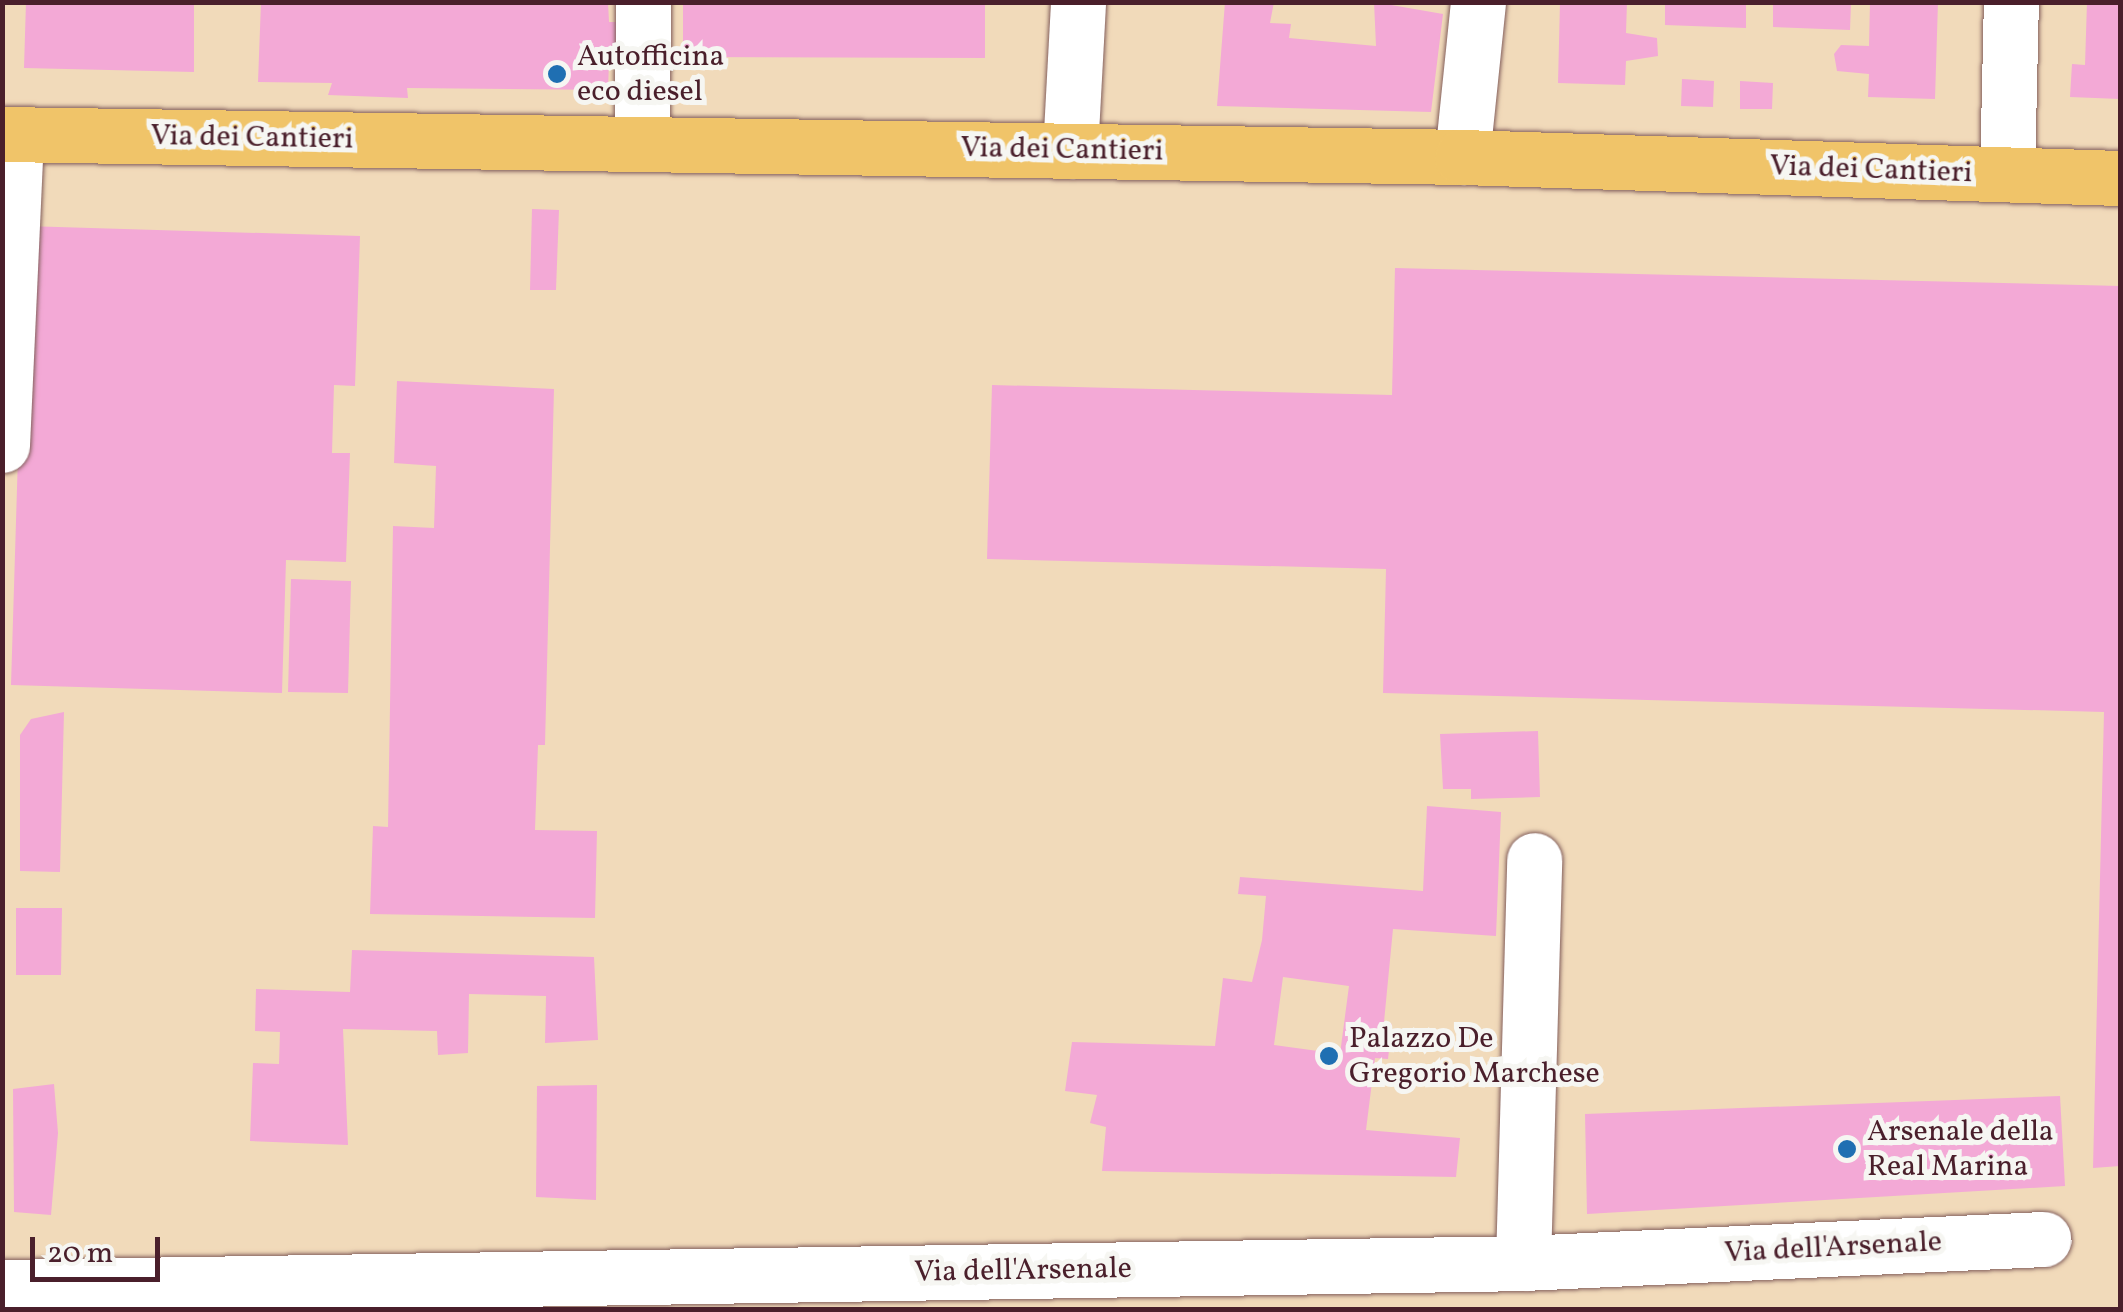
<!DOCTYPE html>
<html>
<head>
<meta charset="utf-8">
<style>
  body { margin:0 }
  #map { position:relative; width:2123px; height:1312px; overflow:hidden; background:#f1daba; font-family:Vollkorn,serif }
  div>[style] { position:absolute }
  .building>* { inset:0; background:#f3a9d6 }
  .roads { filter:drop-shadow(0 0 2px #84605d) drop-shadow(0 0 2px #84605d) }
  .minor>* { height:55px; margin:-27.5px; padding:0 27.5px; transform-origin:27.5px; border-radius:27.5px; background:#fff }
  .major>* { height:55px; margin:-27.5px; padding:0 27.5px; transform-origin:27.5px; border-radius:27.5px; background:#f0c469 }
  .dots>* { width:28px; height:28px; translate:-50% -50%; box-sizing:border-box; border:5px solid #f6f6f2; border-radius:50% }
  span { translate:-50% -50%; white-space:nowrap; text-align:center; line-height:1.15; -webkit-text-stroke:10px #f6f6f2; paint-order:stroke }
  .poi-label { font-size:30px; color:#4a1f2b }
  .left { translate:0 -50%; text-align:left }
  .street-label { font-size:30px; color:#4a1f2b }
  .frame { position:absolute; inset:0; border:5px solid #4a1f2b; pointer-events:none }
  .scale { position:absolute; left:30px; top:1237px; width:130px; height:45px; box-sizing:border-box; border:5px solid #4a1f2b; border-top:0; padding-left:12px; font-size:30px; line-height:35px; white-space:nowrap; color:#4a1f2b; -webkit-text-stroke:8px #f6f6f2; paint-order:stroke }
</style>
</head>
<body>
<div id="map">
  <div class="building">
    <i style="clip-path:polygon(26px 2px,194px 2px,194px 72px,24px 68px)"></i>
    <i style="clip-path:polygon(261px 2px,608px 2px,609px 22px,621px 22px,619px 61px,609px 61px,608px 90px,407px 88px,408px 98px,328px 95px,332px 83px,258px 82px)"></i>
    <i style="clip-path:polygon(683px 2px,985px 2px,985px 58px,683px 57px)"></i>
    <i style="clip-path:polygon(1225px 2px,1274px 2px,1270px 23px,1291px 24px,1289px 38px,1376px 46px,1374px 2px,1443px 14px,1431px 112px,1217px 106px)"></i>
    <i style="clip-path:polygon(1560px 2px,1627px 2px,1626px 33px,1657px 38px,1658px 56px,1626px 61px,1625px 85px,1558px 83px)"></i>
    <i style="clip-path:polygon(1665px 2px,1746px 2px,1746px 28px,1665px 25px)"></i>
    <i style="clip-path:polygon(1773px 2px,1851px 2px,1850px 30px,1773px 27px)"></i>
    <i style="clip-path:polygon(1870px 2px,1938px 2px,1935px 99px,1868px 97px,1869px 74px,1837px 71px,1834px 54px,1841px 45px,1869px 46px)"></i>
    <i style="clip-path:polygon(2087px 2px,2120px 2px,2120px 99px,2070px 97px,2072px 64px,2085px 65px)"></i>
    <i style="clip-path:polygon(1682px 79px,1714px 81px,1713px 107px,1681px 106px)"></i>
    <i style="clip-path:polygon(1740px 81px,1773px 83px,1772px 109px,1740px 109px)"></i>
    <i style="clip-path:polygon(532px 209px,559px 210px,556px 290px,530px 290px)"></i>
    <i style="clip-path:polygon(25px 226px,360px 236px,355px 386px,334px 385px,332px 453px,350px 453px,346px 562px,286px 560px,282px 693px,11px 685px)"></i>
    <i style="clip-path:polygon(1395px 268px,2120px 286px,2120px 1166px,2093px 1168px,2104px 712px,1383px 693px,1386px 569px,987px 559px,992px 385px,1392px 395px)"></i>
    <i style="clip-path:polygon(397px 381px,554px 389px,545px 745px,538px 745px,535px 830px,597px 831px,595px 918px,370px 914px,373px 826px,388px 827px,393px 526px,434px 528px,436px 466px,394px 463px)"></i>
    <i style="clip-path:polygon(291px 579px,351px 581px,348px 693px,288px 692px)"></i>
    <i style="clip-path:polygon(64px 712px,60px 872px,20px 871px,20px 735px,31px 719px)"></i>
    <i style="clip-path:polygon(1538px 731px,1540px 797px,1471px 799px,1471px 789px,1443px 789px,1440px 734px)"></i>
    <i style="clip-path:polygon(evenodd,1427px 806px,1501px 812px,1496px 936px,1393px 929px,1384px 1022px,1392px 1024px,1388px 1059px,1375px 1058px,1366px 1130px,1460px 1138px,1456px 1177px,1102px 1171px,1106px 1127px,1090px 1123px,1097px 1095px,1065px 1091px,1072px 1042px,1215px 1046px,1223px 978px,1252px 982px,1262px 940px,1266px 896px,1238px 894px,1240px 877px,1423px 891px,1427px 806px,1283px 977px,1349px 986px,1340px 1054px,1274px 1045px,1283px 977px)"></i>
    <i style="clip-path:polygon(16px 908px,62px 908px,61px 975px,16px 975px)"></i>
    <i style="clip-path:polygon(352px 950px,594px 957px,598px 1040px,545px 1043px,546px 996px,469px 994px,468px 1053px,438px 1055px,437px 1031px,343px 1029px,348px 1145px,250px 1141px,253px 1063px,279px 1064px,280px 1032px,255px 1031px,256px 989px,350px 992px)"></i>
    <i style="clip-path:polygon(54px 1084px,58px 1133px,51px 1215px,14px 1212px,13px 1089px)"></i>
    <i style="clip-path:polygon(597px 1085px,596px 1200px,536px 1197px,537px 1086px)"></i>
    <i style="clip-path:polygon(2060px 1096px,2065px 1186px,1587px 1214px,1585px 1114px)"></i>
  </div>
  <div class="roads">
    <div class="minor">
      <i style="left:642px;top:144px;width:142px;rotate:-89.6deg"></i>
      <i style="left:1070px;top:151px;width:149px;rotate:-86.9deg"></i>
      <i style="left:1462px;top:157px;width:156px;rotate:-84.1deg"></i>
      <i style="left:2007px;top:174px;width:172px;rotate:-88.7deg"></i>
      <i style="left:2px;top:445px;width:311px;rotate:-87.4deg"></i>
      <i style="left:1523px;top:1263px;width:403px;rotate:-88.4deg"></i>
      <i style="left:2px;top:1287px;width:1521px;rotate:-0.9deg"></i>
      <i style="left:1523px;top:1263px;width:521px;rotate:-2.64deg"></i>
    </div>
    <div class="major">
      <i style="left:2px;top:134px;width:1460px;rotate:0.9deg"></i>
      <i style="left:1462px;top:157px;width:658px;rotate:1.83deg"></i>
    </div>
  </div>
  <div class="dots">
    <i style="left:557px;top:74px;background:#1f6fb2"></i>
    <i style="left:1329px;top:1056px;background:#1f6fb2"></i>
    <i style="left:1847px;top:1149px;background:#1f6fb2"></i>
  </div>
  <div class="poi-label">
    <span class="left" style="left:577px;top:74px">Autofficina<br>eco diesel</span>
    <span class="left" style="left:1349px;top:1056px">Palazzo De<br>Gregorio Marchese</span>
    <span class="left" style="left:1867px;top:1149px">Arsenale della<br>Real Marina</span>
  </div>
  <div class="street-label">
    <span style="left:252px;top:138px;rotate:1deg">Via dei Cantieri</span>
    <span style="left:1062px;top:150px;rotate:1deg">Via dei Cantieri</span>
    <span style="left:1871px;top:170px;rotate:2deg">Via dei Cantieri</span>
    <span style="left:1833px;top:1248px;rotate:-3deg">Via dell'Arsenale</span>
    <span style="left:1023px;top:1271px;rotate:-1deg">Via dell'Arsenale</span>
  </div>
  <div class="frame"></div>
  <div class="scale">20 m</div>
</div>
</body>
</html>
